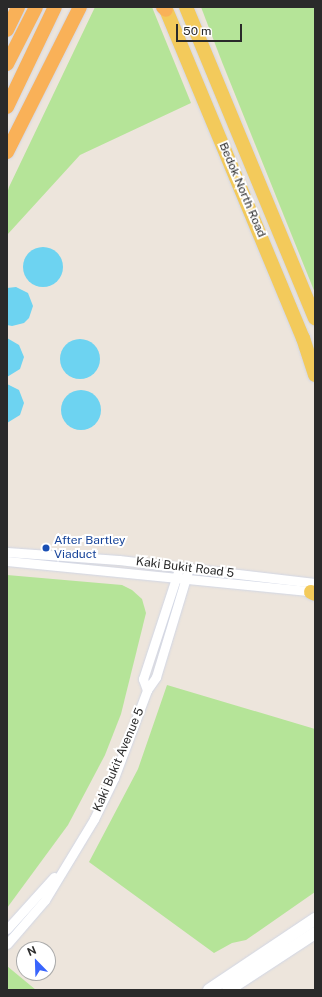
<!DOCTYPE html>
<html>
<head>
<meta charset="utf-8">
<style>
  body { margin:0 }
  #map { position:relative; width:322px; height:997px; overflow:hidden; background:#ede5dc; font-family:"Public Sans",sans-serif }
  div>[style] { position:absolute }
  .green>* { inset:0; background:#b5e498 }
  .water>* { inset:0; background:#6dd3f1 }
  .round { border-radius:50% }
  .roads { filter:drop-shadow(0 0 1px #d1d6e4) drop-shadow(0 0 1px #d1d6e4) }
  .minor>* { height:9px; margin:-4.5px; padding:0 4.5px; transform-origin:4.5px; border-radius:4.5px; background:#fff }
  .secondary>* { height:12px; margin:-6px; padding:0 6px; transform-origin:6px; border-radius:6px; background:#fff }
  .primary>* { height:14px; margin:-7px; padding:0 7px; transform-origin:7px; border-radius:7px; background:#f3ca5b }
  .trunk>* { height:14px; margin:-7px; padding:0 7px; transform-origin:7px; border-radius:7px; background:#f9b158 }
  .dots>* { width:11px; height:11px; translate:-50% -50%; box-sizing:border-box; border:2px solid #fff; border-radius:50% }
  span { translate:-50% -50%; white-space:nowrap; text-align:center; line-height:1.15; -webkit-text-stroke:4px #fff; paint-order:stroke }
  .street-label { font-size:12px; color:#2a2a2a }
  .transit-label { font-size:12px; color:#164399 }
  .left { translate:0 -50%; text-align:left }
  .frame { position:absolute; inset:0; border:8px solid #2a2a2a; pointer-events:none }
  .north { position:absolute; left:16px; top:941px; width:40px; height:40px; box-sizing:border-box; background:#fff; border:1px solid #aaa; border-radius:50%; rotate:337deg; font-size:11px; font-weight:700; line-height:16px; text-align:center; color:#2a2a2a }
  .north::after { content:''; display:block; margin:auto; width:14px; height:18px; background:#3965fd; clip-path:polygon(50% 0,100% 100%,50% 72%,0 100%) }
  .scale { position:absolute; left:176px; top:24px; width:66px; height:18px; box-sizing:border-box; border:2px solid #2a2a2a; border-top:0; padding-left:5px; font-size:12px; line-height:14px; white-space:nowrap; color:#2a2a2a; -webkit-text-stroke:3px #fff; paint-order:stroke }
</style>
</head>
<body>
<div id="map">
  <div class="green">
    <i style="clip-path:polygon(95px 7px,152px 7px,191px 103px,80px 155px,7px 235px,7px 194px,9px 187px)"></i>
    <i style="clip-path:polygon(201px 7px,315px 7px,315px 293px,222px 62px)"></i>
    <i style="clip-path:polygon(7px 575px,122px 585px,132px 590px,142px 599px,146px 613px,121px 714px,105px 755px,68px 825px,7px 908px)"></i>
    <i style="clip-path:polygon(167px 685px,315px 729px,315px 892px,246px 940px,232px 943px,214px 953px,89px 862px,138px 769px)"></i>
    <i style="clip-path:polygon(7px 966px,36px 990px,7px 990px)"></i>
  </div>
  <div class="water">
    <i class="round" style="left:23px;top:247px;width:40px;height:40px"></i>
    <i style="clip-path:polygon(16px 287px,28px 293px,33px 306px,29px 318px,24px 323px,12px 326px,7px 325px,7px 288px)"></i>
    <i style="clip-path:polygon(7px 338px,19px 345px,24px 357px,20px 369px,7px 377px)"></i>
    <i class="round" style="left:60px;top:339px;width:40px;height:40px"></i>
    <i style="clip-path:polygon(7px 384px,19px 390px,24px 403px,20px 415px,7px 423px)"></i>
    <i class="round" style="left:61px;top:390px;width:40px;height:40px"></i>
  </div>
  <div class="roads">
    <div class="minor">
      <i style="left:7px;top:552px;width:112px;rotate:4.1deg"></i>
      <i style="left:119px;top:560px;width:197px;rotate:6.7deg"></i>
      <i style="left:7px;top:561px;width:310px;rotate:5.7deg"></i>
      <i style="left:147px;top:690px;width:12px;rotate:-110deg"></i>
      <i style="left:143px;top:679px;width:113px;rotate:-71.9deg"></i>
      <i style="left:7px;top:929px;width:70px;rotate:-47.9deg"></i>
      <i style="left:7px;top:944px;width:58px;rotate:-49.2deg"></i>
      <i style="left:45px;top:900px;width:95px;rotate:-58.8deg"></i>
      <i style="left:94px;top:819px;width:46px;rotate:-64deg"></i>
      <i style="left:114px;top:778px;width:94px;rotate:-69.4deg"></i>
      <i style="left:147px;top:690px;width:16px;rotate:-55deg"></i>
      <i style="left:156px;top:677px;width:114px;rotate:-73.2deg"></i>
    </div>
    <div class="secondary">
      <i style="left:209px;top:990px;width:128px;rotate:-33.8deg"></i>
      <i style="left:228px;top:990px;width:104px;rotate:-33.2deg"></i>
    </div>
    <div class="primary">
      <i style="left:165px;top:7px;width:359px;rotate:67.4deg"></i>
      <i style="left:303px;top:338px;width:39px;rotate:72deg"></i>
      <i style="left:186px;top:7px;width:337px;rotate:67.5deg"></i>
      <i style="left:311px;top:592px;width:4px;rotate:27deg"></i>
    </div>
    <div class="trunk">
      <i style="left:163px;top:7px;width:4px;rotate:45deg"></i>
      <i style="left:7px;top:30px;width:25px;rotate:-64deg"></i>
      <i style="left:7px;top:64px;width:64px;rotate:-63deg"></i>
      <i style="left:7px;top:107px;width:111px;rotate:-64.4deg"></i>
      <i style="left:7px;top:152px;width:162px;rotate:-63.3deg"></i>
    </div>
  </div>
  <div class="dots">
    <i style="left:46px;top:548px;background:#1a4fb4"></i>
  </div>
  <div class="street-label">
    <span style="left:242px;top:190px;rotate:67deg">Bedok North Road</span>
    <span style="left:185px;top:568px;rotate:7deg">Kaki Bukit Road 5</span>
    <span style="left:119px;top:760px;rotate:-67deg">Kaki Bukit Avenue 5</span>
  </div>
  <div class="transit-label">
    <span class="left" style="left:54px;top:548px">After Bartley<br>Viaduct</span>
  </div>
  <div class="frame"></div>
  <div class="north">N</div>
  <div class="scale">50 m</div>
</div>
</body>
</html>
